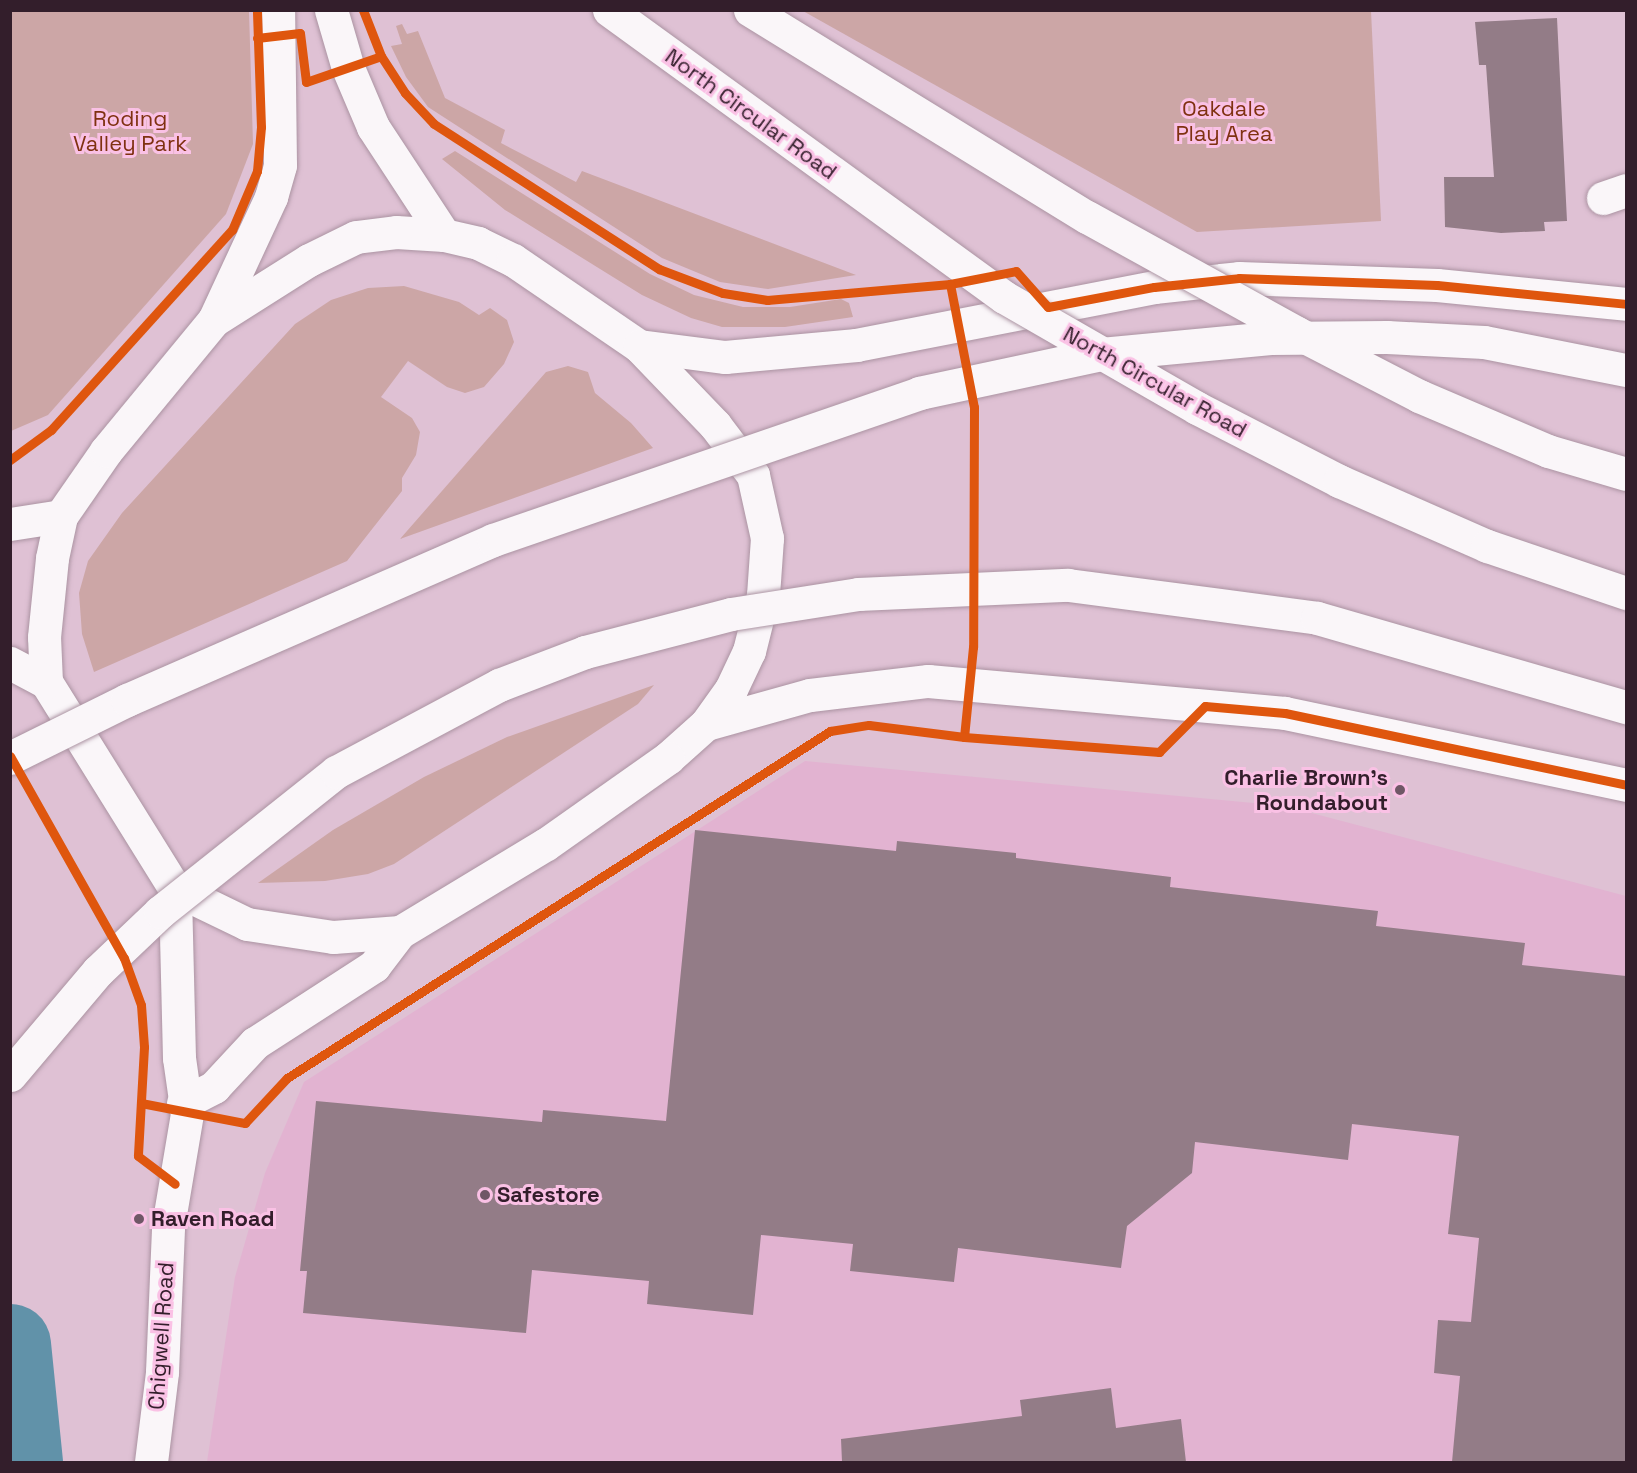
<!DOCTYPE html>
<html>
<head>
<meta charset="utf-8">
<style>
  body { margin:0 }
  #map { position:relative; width:1637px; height:1473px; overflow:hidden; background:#dfc1d4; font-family:"Space Grotesk",sans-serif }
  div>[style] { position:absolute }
  .built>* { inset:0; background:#e2b3d1 }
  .green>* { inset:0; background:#cca6a6 }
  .river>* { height:81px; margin:-40.5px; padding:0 40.5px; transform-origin:40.5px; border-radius:40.5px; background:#6192a9 }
  .building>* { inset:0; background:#937c87 }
  .roads { filter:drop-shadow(0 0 2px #ab93a2) drop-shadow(0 0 2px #ab93a2) }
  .minor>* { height:33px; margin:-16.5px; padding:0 16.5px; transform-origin:16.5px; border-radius:16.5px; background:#faf6f9 }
  .major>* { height:33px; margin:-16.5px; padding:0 16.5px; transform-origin:16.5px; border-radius:16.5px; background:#faf6f9 }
  .highway>* { height:33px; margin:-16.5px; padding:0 16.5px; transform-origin:16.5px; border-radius:16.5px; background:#faf6f9 }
  .bridges { filter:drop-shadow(0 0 2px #ab93a2) drop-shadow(0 0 2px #ab93a2) }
  .highway-bridge>* { height:33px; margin:-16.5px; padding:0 16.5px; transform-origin:16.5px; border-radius:16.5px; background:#faf6f9 }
  .cycleway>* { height:9px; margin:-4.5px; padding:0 4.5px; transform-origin:4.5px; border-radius:4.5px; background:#df560e }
  .dots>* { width:16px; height:16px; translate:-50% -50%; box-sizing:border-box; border:3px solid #fac1e5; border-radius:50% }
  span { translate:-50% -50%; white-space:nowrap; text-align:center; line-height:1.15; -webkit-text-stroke:6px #fac1e5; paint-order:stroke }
  .park-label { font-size:22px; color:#7f3111 }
  .street-label { font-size:22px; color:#331e2b }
  .poi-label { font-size:22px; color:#331e2b; font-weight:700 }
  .right { translate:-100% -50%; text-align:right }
  .left { translate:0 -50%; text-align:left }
  .frame { position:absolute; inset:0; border:12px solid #331e2b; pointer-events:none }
</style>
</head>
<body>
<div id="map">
  <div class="built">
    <i style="clip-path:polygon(805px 761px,1285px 806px,1626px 896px,1626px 1462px,207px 1462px,235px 1277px,265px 1173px,304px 1082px)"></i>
  </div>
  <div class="green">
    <i style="clip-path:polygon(10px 11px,249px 11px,253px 144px,226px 214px,48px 415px,11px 431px)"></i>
    <i style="clip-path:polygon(803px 11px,1371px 11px,1381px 221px,1197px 232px)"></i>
    <i style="clip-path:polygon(402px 24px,407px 34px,418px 31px,445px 98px,505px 130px,501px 143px,576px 182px,582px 171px,856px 275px,768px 289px,720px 282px,662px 258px,428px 107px,406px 77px,391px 46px,402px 44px,396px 26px)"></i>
    <i style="clip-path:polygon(455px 151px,650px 274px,694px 295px,743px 307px,790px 307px,841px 299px,849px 303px,853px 317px,785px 327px,722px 327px,691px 318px,642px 295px,505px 210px,442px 159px)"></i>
    <i style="clip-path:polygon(404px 286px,459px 302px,479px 315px,490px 308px,507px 320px,514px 342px,504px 364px,484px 387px,465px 393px,447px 387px,408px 361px,381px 397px,412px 418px,420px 432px,416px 455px,402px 478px,402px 491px,347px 561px,94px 672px,82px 634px,79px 593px,88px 561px,122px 513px,295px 324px,331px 300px,368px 288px)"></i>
    <i style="clip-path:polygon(568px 366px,588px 372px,595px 393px,631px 423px,653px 448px,400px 539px,546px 372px)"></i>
    <i style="clip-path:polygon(654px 685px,638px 704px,394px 864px,368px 874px,325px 881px,258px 883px,333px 830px,424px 777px,507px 737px)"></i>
  </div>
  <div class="river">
    <i style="left:10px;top:1344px;width:119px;rotate:84.2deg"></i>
  </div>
  <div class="building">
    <i style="clip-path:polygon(1557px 18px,1567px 221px,1544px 222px,1545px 231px,1501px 233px,1445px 227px,1444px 177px,1494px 177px,1486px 65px,1479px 65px,1475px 22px)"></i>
    <i style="clip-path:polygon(695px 830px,896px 851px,897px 841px,1016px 853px,1016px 858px,1171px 877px,1170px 887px,1378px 911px,1376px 926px,1525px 943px,1522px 965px,1626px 976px,1626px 1462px,1452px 1462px,1460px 1376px,1434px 1373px,1438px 1320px,1471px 1322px,1479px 1238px,1448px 1234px,1459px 1136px,1352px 1124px,1348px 1160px,1195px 1142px,1192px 1173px,1127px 1226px,1121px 1268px,958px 1248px,954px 1282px,850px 1271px,853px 1244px,761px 1235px,753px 1315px,647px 1304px,649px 1281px,532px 1270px,526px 1333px,303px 1313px,307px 1271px,300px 1271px,316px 1101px,542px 1122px,543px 1110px,666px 1121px)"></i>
    <i style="clip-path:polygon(1111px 1388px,1116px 1428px,1181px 1419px,1186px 1462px,842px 1462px,841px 1439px,1022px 1416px,1020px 1400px)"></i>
  </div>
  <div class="roads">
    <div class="minor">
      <i style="left:1603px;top:198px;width:24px;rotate:-19deg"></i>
    </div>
    <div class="major">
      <i style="left:331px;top:10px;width:60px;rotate:73.7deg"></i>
      <i style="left:348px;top:68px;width:64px;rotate:67deg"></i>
      <i style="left:373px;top:127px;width:129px;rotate:56.7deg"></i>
      <i style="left:214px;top:320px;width:136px;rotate:-65.1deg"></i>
      <i style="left:271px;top:197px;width:33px;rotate:-74deg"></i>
      <i style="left:280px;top:165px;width:155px;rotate:-90.7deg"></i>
      <i style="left:183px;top:1103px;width:35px;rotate:-27deg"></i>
      <i style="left:214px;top:1087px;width:60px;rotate:-47deg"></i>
      <i style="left:255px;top:1043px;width:142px;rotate:-32.9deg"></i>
      <i style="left:374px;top:966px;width:43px;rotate:-52.6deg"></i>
      <i style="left:151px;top:1462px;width:91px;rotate:-83deg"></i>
      <i style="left:162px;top:1372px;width:146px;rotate:-87.6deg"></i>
      <i style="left:168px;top:1226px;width:114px;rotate:-80.4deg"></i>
      <i style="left:187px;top:1114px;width:57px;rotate:-98.1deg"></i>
      <i style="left:179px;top:1058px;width:169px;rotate:-91.4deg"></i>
    </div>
    <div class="highway">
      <i style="left:396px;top:232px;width:48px;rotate:3.6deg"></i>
      <i style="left:444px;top:235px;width:35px;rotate:13deg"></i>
      <i style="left:478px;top:243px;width:39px;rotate:26deg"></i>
      <i style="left:513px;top:260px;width:153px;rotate:34.3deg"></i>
      <i style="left:639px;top:346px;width:110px;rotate:46.1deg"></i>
      <i style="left:715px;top:425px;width:63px;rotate:52.8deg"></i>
      <i style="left:753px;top:475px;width:65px;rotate:77.5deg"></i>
      <i style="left:767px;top:538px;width:57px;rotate:94deg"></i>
      <i style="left:763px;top:595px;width:58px;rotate:104deg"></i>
      <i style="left:749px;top:651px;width:42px;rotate:115.3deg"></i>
      <i style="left:731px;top:689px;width:43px;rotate:125.5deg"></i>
      <i style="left:706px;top:724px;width:51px;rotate:138.2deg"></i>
      <i style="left:668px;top:758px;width:149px;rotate:144.8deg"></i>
      <i style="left:546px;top:844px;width:170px;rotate:148.9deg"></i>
      <i style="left:400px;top:932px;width:67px;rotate:175.7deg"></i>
      <i style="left:333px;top:937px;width:87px;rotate:-171.4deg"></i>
      <i style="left:247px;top:924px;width:80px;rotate:-154.1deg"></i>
      <i style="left:175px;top:889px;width:244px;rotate:-121.9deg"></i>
      <i style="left:46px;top:682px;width:45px;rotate:-92.5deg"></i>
      <i style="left:44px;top:637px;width:79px;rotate:-84.2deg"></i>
      <i style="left:52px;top:558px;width:43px;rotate:-77.9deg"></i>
      <i style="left:61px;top:516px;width:79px;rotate:-55.3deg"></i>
      <i style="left:106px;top:451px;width:170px;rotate:-50.5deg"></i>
      <i style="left:214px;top:320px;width:112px;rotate:-32.3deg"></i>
      <i style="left:309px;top:260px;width:52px;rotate:-26.1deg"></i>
      <i style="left:356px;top:237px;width:40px;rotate:-7.1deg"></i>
      <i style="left:639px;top:346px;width:87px;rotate:7.3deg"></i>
      <i style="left:725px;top:357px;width:132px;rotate:-5.2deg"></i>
      <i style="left:856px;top:345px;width:304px;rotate:-11deg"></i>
      <i style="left:1154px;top:287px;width:85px;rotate:-6deg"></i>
      <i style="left:1239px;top:278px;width:198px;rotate:2deg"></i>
      <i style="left:1437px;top:285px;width:190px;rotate:5.7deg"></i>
      <i style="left:10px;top:524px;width:52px;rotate:-8.9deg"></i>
      <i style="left:10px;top:663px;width:41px;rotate:27.8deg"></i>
      <i style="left:706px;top:724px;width:108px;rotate:-15.6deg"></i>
      <i style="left:810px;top:695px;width:119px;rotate:-6.8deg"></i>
      <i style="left:928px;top:681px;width:358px;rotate:5.1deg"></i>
      <i style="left:1285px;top:713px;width:349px;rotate:11.9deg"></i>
    </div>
  </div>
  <div class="bridges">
    <div class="highway-bridge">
      <i style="left:609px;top:10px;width:488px;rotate:36deg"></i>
      <i style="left:1004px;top:297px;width:223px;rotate:29.9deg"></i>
      <i style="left:1197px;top:408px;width:160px;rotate:27.2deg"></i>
      <i style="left:1339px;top:481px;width:162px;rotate:23.7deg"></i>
      <i style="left:1487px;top:546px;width:147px;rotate:18.7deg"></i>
      <i style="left:750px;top:10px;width:395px;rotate:31.6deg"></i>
      <i style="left:1087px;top:217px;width:240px;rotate:28.9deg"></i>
      <i style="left:1297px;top:333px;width:137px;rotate:27.3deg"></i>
      <i style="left:1419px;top:396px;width:140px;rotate:23.1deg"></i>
      <i style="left:1548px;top:451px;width:81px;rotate:16.4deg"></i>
      <i style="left:10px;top:758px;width:131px;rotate:-26.4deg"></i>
      <i style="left:127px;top:700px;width:399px;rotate:-23.6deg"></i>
      <i style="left:493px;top:540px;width:451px;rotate:-19deg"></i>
      <i style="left:919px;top:393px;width:186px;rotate:-12.1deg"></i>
      <i style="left:1101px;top:354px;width:170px;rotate:-5.4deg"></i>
      <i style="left:1270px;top:338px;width:117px;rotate:-0.5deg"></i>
      <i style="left:1387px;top:337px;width:97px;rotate:3deg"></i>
      <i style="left:1484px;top:342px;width:145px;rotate:11.2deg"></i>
      <i style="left:10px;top:1075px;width:136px;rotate:-49.8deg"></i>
      <i style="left:98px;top:971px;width:86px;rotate:-43.6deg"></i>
      <i style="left:160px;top:912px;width:225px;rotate:-38.5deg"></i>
      <i style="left:336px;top:772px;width:185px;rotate:-28.1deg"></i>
      <i style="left:499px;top:685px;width:92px;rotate:-21deg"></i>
      <i style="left:585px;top:652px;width:151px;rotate:-14.6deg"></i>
      <i style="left:731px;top:614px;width:129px;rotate:-8.9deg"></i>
      <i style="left:858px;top:594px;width:210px;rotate:-2.5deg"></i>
      <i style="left:1068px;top:585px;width:251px;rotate:7.5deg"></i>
      <i style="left:1317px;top:618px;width:322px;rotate:16.1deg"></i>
    </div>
  </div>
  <div class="cycleway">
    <i style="left:363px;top:10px;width:49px;rotate:68.6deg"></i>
    <i style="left:381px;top:56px;width:44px;rotate:57deg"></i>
    <i style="left:405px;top:93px;width:42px;rotate:46.9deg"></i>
    <i style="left:434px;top:124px;width:268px;rotate:32.8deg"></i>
    <i style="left:659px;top:269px;width:68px;rotate:20.6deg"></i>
    <i style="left:723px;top:293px;width:45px;rotate:9deg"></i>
    <i style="left:767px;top:300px;width:184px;rotate:-5deg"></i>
    <i style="left:950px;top:284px;width:67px;rotate:-11.1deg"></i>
    <i style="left:1016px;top:271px;width:48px;rotate:48.4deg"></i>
    <i style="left:1048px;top:307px;width:108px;rotate:-10.7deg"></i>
    <i style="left:1154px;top:287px;width:85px;rotate:-6deg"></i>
    <i style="left:1239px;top:278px;width:198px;rotate:2deg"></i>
    <i style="left:1437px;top:285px;width:190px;rotate:5.7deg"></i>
    <i style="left:257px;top:38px;width:43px;rotate:-6.6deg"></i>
    <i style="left:300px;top:33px;width:49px;rotate:83deg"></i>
    <i style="left:306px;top:82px;width:79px;rotate:-19.1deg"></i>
    <i style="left:950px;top:284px;width:125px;rotate:79deg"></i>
    <i style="left:974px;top:407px;width:240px;rotate:90.2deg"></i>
    <i style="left:973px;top:647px;width:90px;rotate:95.7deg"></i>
    <i style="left:10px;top:460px;width:51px;rotate:-36.2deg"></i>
    <i style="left:51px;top:430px;width:270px;rotate:-47.9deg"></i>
    <i style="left:232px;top:230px;width:64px;rotate:-67deg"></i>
    <i style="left:257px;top:171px;width:44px;rotate:-84.8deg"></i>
    <i style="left:261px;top:127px;width:117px;rotate:-92deg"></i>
    <i style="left:10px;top:756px;width:232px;rotate:60.6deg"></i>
    <i style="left:124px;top:958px;width:50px;rotate:70.1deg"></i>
    <i style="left:141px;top:1005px;width:42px;rotate:85.9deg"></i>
    <i style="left:144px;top:1047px;width:109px;rotate:93.2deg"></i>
    <i style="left:138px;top:1156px;width:46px;rotate:37.1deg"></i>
    <i style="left:141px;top:1103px;width:106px;rotate:10.9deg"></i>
    <i style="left:245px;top:1123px;width:62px;rotate:-47deg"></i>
    <i style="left:287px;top:1078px;width:644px;rotate:-32.58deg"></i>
    <i style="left:830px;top:731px;width:39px;rotate:-9deg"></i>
    <i style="left:869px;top:725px;width:96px;rotate:7.2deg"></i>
    <i style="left:964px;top:737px;width:196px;rotate:4.4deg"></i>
    <i style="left:1159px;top:752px;width:65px;rotate:-45deg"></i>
    <i style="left:1205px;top:706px;width:80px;rotate:5deg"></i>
    <i style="left:1285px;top:713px;width:349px;rotate:11.9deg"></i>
  </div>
  <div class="dots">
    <i style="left:1400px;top:790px;background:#6f5766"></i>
    <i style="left:485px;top:1195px;background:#6f5766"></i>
    <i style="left:139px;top:1219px;background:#6f5766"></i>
  </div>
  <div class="park-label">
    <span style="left:1224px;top:121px">Oakdale<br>Play Area</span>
    <span style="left:130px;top:131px">Roding<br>Valley Park</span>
  </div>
  <div class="street-label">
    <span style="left:751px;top:114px;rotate:36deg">North Circular Road</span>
    <span style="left:1155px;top:382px;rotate:29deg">North Circular Road</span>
    <span style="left:161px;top:1336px;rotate:-86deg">Chigwell Road</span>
  </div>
  <div class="poi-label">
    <span class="right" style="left:1388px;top:790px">Charlie Brown's<br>Roundabout</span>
    <span class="left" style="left:497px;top:1195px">Safestore</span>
    <span class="left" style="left:151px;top:1219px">Raven Road</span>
  </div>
  <div class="frame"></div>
</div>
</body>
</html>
